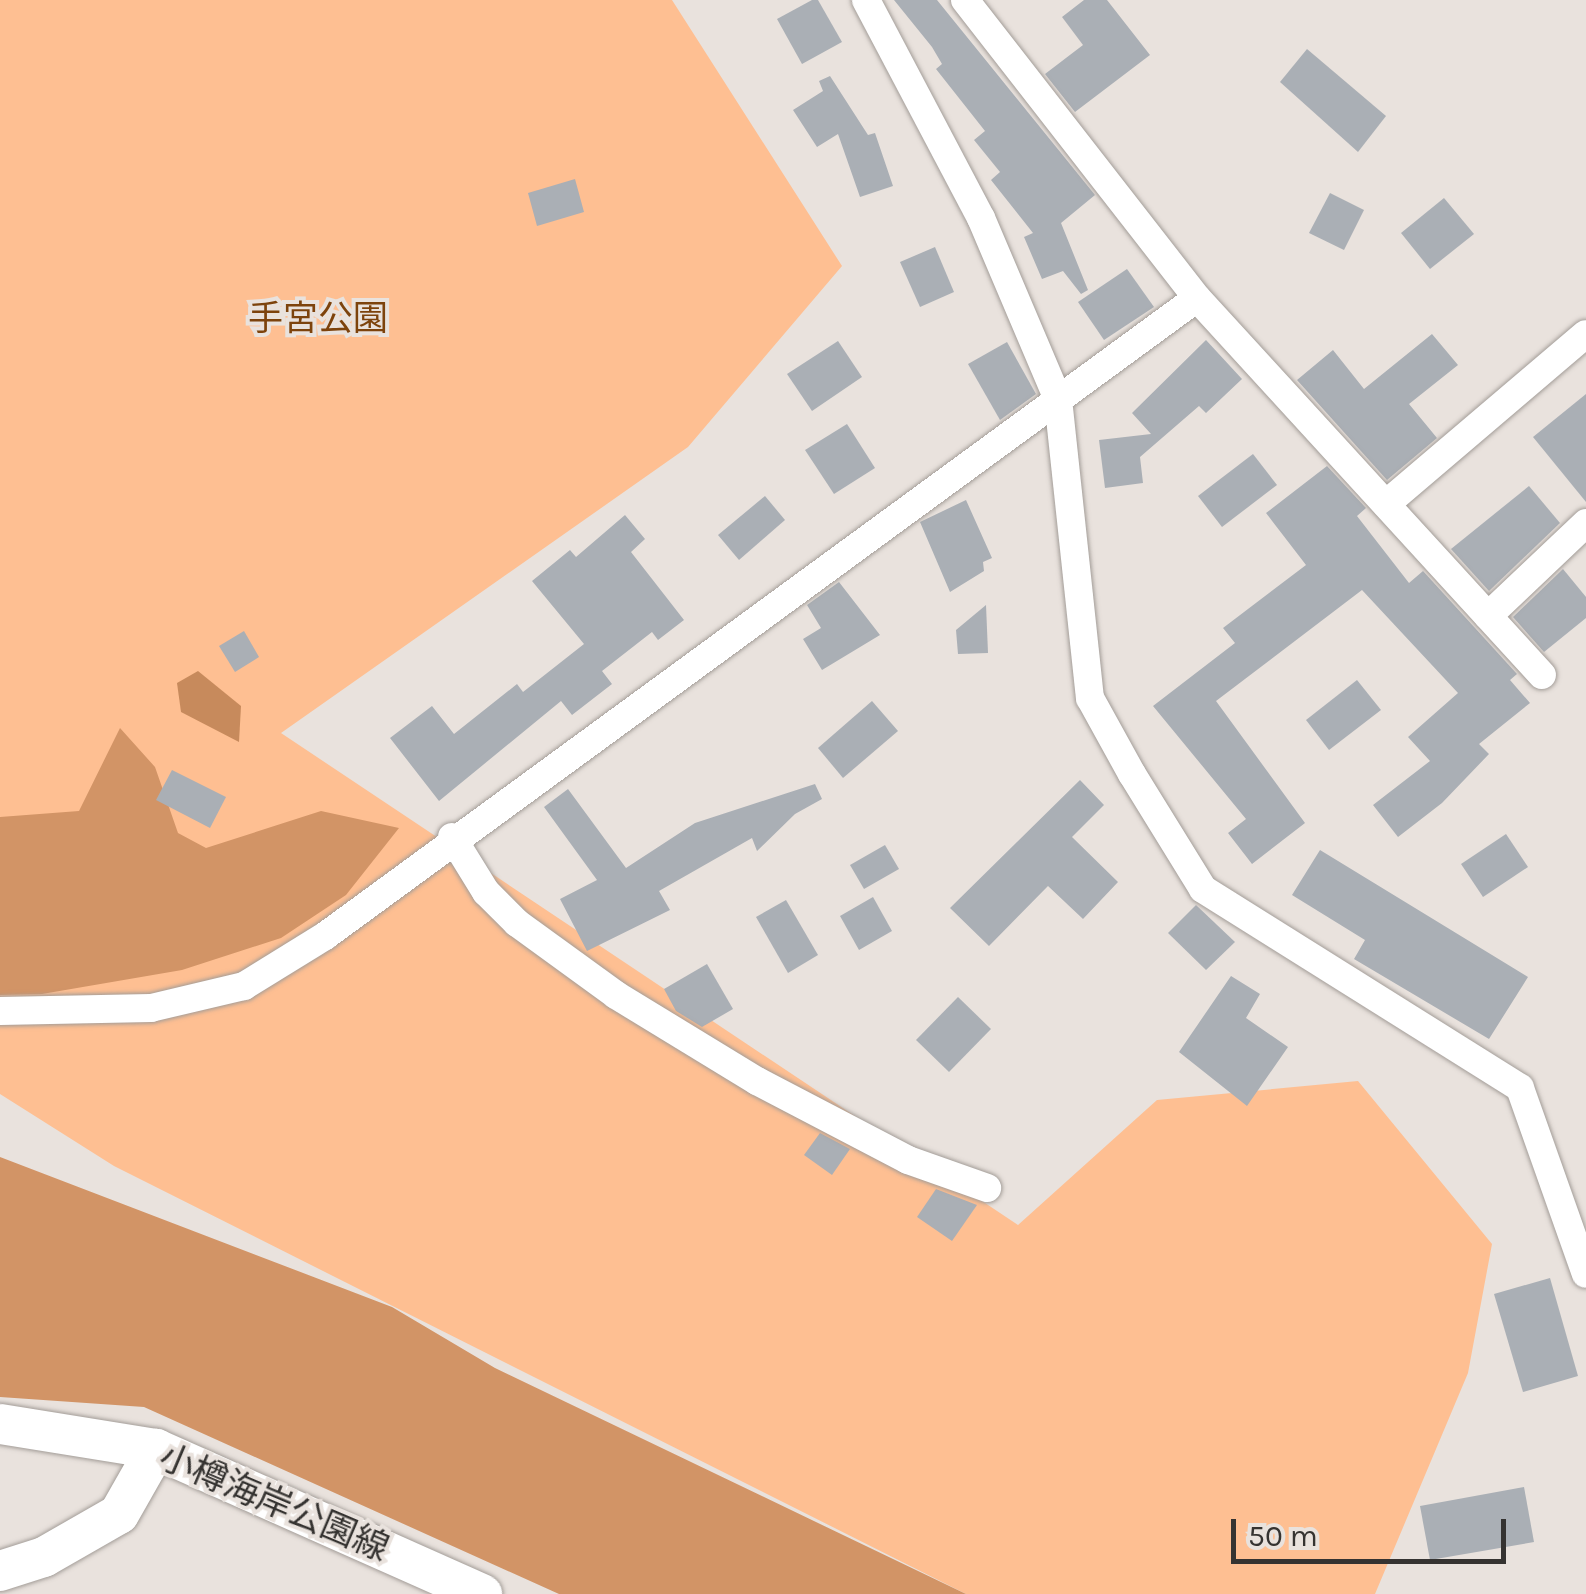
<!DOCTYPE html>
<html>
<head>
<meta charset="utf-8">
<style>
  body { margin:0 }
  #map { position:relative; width:1586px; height:1594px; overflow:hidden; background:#e9e2dd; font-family:Karla,"Noto Sans JP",sans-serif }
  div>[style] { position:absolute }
  .green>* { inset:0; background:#febf92 }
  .forest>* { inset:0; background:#d29466 }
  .water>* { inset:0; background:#c78a5c }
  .building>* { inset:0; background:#aaafb5 }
  .roads { filter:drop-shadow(0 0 2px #a39d98) drop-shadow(0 0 2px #a39d98) }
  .street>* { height:28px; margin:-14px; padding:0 14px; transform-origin:14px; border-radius:14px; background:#fff }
  .secondary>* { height:40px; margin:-20px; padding:0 20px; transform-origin:20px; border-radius:20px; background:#fff }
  span { translate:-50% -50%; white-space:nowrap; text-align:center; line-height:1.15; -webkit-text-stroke:8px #e9e2dd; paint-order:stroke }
  .park-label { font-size:35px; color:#7d430c }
  .street-label { font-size:35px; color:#353331 }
  .scale { position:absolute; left:1231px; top:1519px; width:275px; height:45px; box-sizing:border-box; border:5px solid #353331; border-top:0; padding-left:12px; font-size:30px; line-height:35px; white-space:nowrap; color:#353331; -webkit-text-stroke:8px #e9e2dd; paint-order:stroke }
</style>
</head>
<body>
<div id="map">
  <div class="green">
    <i style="clip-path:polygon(0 0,672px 0,842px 266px,688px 447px,281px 733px,1018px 1225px,1157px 1100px,1358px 1081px,1492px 1244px,1468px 1373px,1375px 1594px,966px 1594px,114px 1166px,0 1094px)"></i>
  </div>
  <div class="forest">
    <i style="clip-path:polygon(120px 728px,155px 767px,178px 833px,206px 848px,321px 811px,399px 828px,346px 895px,281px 938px,182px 970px,42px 994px,0 995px,0 817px,79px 811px)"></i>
    <i style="clip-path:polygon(0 1157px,392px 1307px,495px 1368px,966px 1594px,559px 1594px,144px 1407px,0 1397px)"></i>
  </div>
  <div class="water">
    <i style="clip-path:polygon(198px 671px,241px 706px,239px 742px,181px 712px,177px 683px)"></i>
  </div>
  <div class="building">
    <i style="clip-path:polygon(812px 0,818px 0,842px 42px,802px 64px,777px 19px)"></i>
    <i style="clip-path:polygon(894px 0,937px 0,1095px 195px,1061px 223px,1088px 290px,1081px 294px,1063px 271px,1042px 279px,1024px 237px,1033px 233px,991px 180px,1000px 172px,974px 140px,985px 131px,936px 69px,942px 64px,932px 47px)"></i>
    <i style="clip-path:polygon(1084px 0,1107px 0,1150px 55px,1075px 112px,1045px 74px,1083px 45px,1062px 17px)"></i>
    <i style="clip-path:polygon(1307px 49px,1386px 116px,1358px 152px,1280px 82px)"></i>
    <i style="clip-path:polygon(830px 76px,868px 135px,875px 133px,893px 186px,860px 197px,838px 134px,817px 147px,793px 110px,823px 91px,819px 81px)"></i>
    <i style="clip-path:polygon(575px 179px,584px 212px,537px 226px,528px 193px)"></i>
    <i style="clip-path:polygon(1330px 193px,1364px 210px,1344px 250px,1309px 233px)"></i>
    <i style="clip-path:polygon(1444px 198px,1474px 234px,1430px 269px,1401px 233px)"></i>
    <i style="clip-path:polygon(935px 247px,954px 292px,920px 307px,900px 262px)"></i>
    <i style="clip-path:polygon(1127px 269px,1154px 307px,1104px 340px,1078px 302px)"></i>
    <i style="clip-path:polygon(1432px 334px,1458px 365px,1409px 404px,1437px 438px,1387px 480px,1297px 380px,1333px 350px,1364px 389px)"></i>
    <i style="clip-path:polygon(1206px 340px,1242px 379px,1206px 413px,1199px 406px,1140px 457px,1143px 483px,1105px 488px,1099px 440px,1151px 434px,1132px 413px)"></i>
    <i style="clip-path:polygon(838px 341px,862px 377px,812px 411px,787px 374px)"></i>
    <i style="clip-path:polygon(1007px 342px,1036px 394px,1000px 420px,968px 364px)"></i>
    <i style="clip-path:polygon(1586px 394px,1586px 502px,1533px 437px)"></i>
    <i style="clip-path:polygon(847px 424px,875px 468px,834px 494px,805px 450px)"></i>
    <i style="clip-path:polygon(1253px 454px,1277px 485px,1222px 527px,1198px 496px)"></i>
    <i style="clip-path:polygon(1327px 466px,1366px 508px,1357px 516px,1409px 583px,1423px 571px,1517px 674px,1510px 680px,1530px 703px,1479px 744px,1489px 754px,1442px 803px,1398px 837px,1373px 805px,1430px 761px,1408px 737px,1458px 693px,1362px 590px,1216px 701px,1305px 823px,1252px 864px,1228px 833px,1246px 819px,1153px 706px,1235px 643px,1223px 628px,1306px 565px,1266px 513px)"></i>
    <i style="clip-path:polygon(1529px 486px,1560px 523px,1489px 591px,1451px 549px)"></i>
    <i style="clip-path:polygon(765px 496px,785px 520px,739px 560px,718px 535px)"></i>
    <i style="clip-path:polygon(966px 500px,992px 558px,983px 562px,984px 571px,950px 592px,920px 522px)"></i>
    <i style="clip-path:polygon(625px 515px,645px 539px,631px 552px,684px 620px,658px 640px,652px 632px,602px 671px,612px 684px,572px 715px,561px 701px,439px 801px,390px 738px,432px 706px,454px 734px,517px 684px,523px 692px,584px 644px,532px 581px,570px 550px,576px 557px)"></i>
    <i style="clip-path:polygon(1563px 569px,1586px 597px,1586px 618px,1544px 652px,1513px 617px)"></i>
    <i style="clip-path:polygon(839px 582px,880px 635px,822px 670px,803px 639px,821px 628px,807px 605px)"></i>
    <i style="clip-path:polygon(986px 605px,988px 653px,958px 654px,956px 630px)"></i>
    <i style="clip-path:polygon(244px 631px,259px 657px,235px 672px,219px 646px)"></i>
    <i style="clip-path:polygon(1357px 680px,1381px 710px,1329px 750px,1306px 720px)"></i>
    <i style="clip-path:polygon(872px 701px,898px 731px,843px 778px,818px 748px)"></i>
    <i style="clip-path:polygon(172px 770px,226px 797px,210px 828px,156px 800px)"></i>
    <i style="clip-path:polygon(1080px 780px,1104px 805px,1072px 837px,1118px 882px,1083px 919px,1048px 886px,989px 946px,950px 908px)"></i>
    <i style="clip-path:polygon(815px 784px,822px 799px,795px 814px,757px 851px,752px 838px,659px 891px,670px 910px,587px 951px,560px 899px,597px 880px,544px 807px,568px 789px,626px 868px,695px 823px)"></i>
    <i style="clip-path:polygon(1506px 834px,1528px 867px,1483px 897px,1461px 864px)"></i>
    <i style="clip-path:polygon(885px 845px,899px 869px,864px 889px,850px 865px)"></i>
    <i style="clip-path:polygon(1320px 850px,1528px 977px,1489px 1039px,1354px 959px,1365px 940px,1292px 895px)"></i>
    <i style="clip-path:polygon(873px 897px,892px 931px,859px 950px,840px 916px)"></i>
    <i style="clip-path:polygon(786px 900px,818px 955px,788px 973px,756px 917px)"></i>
    <i style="clip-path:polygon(1196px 905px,1235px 942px,1206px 970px,1168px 933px)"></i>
    <i style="clip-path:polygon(707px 964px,733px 1009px,702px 1027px,676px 1011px,664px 989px)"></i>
    <i style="clip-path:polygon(1231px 976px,1260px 994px,1246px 1018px,1288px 1047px,1247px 1106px,1179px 1052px)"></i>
    <i style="clip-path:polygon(958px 997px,991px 1029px,949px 1072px,916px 1040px)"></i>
    <i style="clip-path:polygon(820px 1133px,850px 1149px,832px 1175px,804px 1155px)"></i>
    <i style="clip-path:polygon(936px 1189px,977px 1205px,952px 1241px,917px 1217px)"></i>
    <i style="clip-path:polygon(1550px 1278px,1578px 1376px,1523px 1392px,1494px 1294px)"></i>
    <i style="clip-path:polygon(1524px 1487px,1534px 1542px,1430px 1560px,1420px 1506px)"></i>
  </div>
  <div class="roads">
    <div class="street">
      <i style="left:866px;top:0;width:246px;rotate:62.2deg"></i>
      <i style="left:981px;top:218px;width:197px;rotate:67deg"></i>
      <i style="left:1058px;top:399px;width:301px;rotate:83.9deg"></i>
      <i style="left:1090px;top:698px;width:87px;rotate:61.1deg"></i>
      <i style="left:1132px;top:774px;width:135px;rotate:58.3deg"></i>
      <i style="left:1203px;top:889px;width:374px;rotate:32.1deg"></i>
      <i style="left:1520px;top:1088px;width:197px;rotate:70.5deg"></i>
      <i style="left:965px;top:0;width:378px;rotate:52.1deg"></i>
      <i style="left:1197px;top:298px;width:511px;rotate:47.54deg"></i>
      <i style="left:1386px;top:504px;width:262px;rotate:-40.4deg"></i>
      <i style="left:1488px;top:616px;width:135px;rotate:-43.5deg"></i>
      <i style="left:452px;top:837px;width:65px;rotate:58.3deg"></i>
      <i style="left:486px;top:892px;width:44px;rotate:45deg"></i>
      <i style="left:517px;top:923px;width:122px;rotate:36deg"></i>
      <i style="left:616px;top:995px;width:165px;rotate:31.4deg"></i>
      <i style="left:757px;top:1081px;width:170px;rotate:27.6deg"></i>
      <i style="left:908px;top:1160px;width:84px;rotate:19.5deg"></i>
      <i style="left:0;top:1011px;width:151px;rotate:-1.1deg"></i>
      <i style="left:151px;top:1008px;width:96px;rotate:-13.3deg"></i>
      <i style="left:244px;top:986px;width:95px;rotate:-31.7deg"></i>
      <i style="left:325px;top:936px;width:1080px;rotate:-36.19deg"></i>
    </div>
    <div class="secondary">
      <i style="left:0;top:1424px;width:158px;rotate:9.1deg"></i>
      <i style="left:156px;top:1449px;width:357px;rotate:24deg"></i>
      <i style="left:0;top:1571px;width:46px;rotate:-17.7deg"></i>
      <i style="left:44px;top:1557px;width:86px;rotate:-29.8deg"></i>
      <i style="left:119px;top:1514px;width:75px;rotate:-60.4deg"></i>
    </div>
  </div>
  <div class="park-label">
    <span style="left:318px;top:319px">手宮公園</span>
  </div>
  <div class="street-label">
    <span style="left:274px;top:1503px;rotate:23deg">小樽海岸公園線</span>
  </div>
  <div class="scale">50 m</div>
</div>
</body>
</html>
